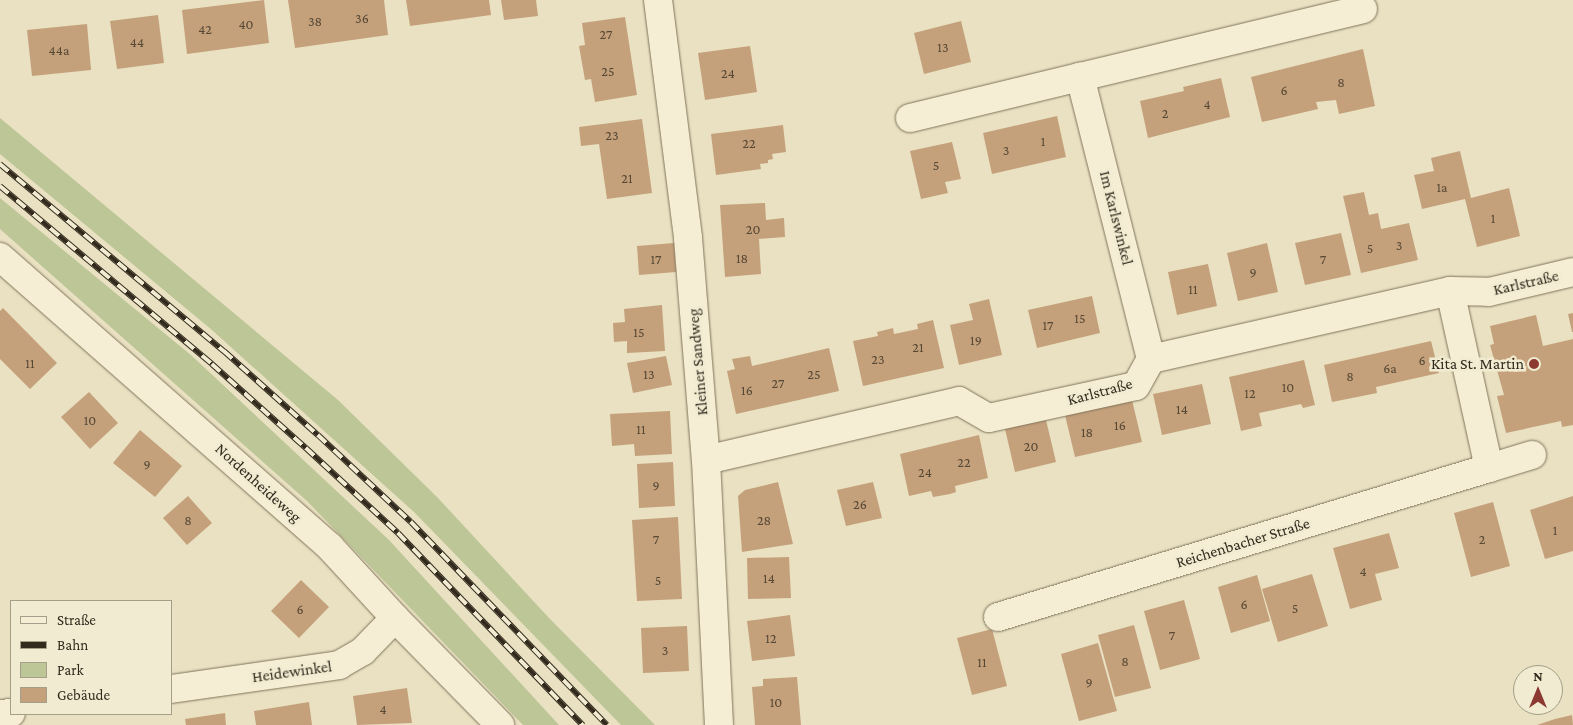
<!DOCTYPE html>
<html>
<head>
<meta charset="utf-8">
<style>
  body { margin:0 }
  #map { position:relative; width:1573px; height:725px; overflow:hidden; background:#e9e1c2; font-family:"Crimson Pro",serif }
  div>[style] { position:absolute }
  .green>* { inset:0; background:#bcc697 }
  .building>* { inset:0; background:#c4a17b }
  .roads { filter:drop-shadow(0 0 1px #81735b) drop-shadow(0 0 1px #81735b) }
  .minor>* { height:28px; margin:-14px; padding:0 14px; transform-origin:14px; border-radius:14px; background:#f5eed4 }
  .rail>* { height:5.5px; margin-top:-2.75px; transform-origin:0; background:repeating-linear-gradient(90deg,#f1ebd1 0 11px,#332a1e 0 22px); box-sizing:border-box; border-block:1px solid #332a1e }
  .dots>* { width:14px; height:14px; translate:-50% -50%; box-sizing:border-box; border:2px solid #f1ebd1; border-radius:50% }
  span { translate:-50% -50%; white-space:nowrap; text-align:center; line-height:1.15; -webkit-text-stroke:5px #f1ebd1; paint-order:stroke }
  .number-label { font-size:14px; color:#574835 }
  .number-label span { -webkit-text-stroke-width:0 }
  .street-label { font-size:16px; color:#332a1e }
  .poi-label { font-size:16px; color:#332a1e }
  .right { translate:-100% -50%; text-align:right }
  .legend { position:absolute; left:10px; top:600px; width:162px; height:115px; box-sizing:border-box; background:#f1ebd1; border:1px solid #a59e89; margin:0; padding:6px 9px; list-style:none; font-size:15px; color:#332a1e }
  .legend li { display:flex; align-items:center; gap:10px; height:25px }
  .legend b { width:25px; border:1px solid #a59e89 }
  .north { position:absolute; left:1513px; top:665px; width:50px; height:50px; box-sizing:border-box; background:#f1ebd1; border:1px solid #a59e89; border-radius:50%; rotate:0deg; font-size:14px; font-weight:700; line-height:20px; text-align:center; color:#332a1e }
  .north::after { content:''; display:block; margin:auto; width:18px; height:22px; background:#8b3931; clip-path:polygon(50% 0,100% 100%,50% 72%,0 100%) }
</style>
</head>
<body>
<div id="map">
  <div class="green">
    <i style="clip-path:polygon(0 118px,338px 400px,438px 498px,549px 618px,655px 725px,621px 725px,414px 512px,212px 330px,0 154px)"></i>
    <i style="clip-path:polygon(0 198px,192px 356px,389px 540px,559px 725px,523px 725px,307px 501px,0 229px)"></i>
  </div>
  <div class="building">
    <i style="clip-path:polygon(264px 0,269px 43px,187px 54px,182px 10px)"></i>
    <i style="clip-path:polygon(288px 0,384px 0,388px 35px,295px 48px)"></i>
    <i style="clip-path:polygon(406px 0,489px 0,491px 15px,410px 26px)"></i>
    <i style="clip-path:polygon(501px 0,536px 0,538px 16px,504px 20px)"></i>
    <i style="clip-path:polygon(158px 15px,164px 63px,117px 69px,110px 21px)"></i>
    <i style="clip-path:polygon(625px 17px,637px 95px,595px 102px,591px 79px,585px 80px,579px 46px,585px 45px,582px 23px)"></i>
    <i style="clip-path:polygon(961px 21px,971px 62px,924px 74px,914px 33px)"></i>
    <i style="clip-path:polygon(87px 24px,91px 70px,32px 76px,27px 30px)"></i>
    <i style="clip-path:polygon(750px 46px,757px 92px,705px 100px,698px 53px)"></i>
    <i style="clip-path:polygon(1363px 49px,1375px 106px,1339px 114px,1336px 100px,1316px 102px,1318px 109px,1262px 122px,1251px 77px)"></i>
    <i style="clip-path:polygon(1221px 78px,1230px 117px,1148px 138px,1140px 101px,1184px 91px,1183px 87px)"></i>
    <i style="clip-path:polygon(1057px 116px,1066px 157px,992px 174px,983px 133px)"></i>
    <i style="clip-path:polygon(642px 119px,652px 193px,607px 199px,599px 144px,581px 146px,579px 127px)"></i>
    <i style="clip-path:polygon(783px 125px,786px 152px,772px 154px,773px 159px,768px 160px,768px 163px,760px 164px,761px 169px,716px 175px,711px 134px)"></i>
    <i style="clip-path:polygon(952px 142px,961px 179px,945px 182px,948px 193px,921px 199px,910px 151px)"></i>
    <i style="clip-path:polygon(1460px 151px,1471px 198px,1509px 188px,1520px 236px,1477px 247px,1465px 199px,1422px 209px,1414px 175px,1434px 171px,1431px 158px)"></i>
    <i style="clip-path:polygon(1364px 192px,1369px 215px,1378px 213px,1381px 229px,1409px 223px,1418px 260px,1361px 273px,1343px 196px)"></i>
    <i style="clip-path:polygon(765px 203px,766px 220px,784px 218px,785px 237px,759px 239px,761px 274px,725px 277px,720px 205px)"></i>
    <i style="clip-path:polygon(1341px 233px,1351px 275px,1305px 285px,1295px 243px)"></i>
    <i style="clip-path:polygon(674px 243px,676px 272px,639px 275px,637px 246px)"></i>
    <i style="clip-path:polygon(1267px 243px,1278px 292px,1238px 301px,1227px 253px)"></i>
    <i style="clip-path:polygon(1208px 264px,1217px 306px,1177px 315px,1168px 272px)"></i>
    <i style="clip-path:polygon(1092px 296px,1100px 333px,1037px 348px,1028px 310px)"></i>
    <i style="clip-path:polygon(989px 299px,1002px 355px,959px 365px,950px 325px,973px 320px,969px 304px)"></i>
    <i style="clip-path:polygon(662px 305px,665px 351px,627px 353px,627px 341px,614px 342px,613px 323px,625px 322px,624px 309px)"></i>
    <i style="clip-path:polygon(3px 308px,57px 363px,30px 389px,0 359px,0 311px)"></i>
    <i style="clip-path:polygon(1573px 313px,1573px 332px,1572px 332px,1568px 314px)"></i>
    <i style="clip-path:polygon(1536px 315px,1543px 346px,1573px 339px,1573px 425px,1562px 427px,1561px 421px,1506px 433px,1497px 396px,1504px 395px,1490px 345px,1494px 344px,1490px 326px)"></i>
    <i style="clip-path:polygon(933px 320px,944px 368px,863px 386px,853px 341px,878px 336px,877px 332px,893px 328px,894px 334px,918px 329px,917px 324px)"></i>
    <i style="clip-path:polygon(1431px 341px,1439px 373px,1376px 387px,1377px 393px,1332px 402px,1324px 365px)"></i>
    <i style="clip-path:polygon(829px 348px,839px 391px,736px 414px,727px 371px,735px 369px,732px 359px,750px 356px,752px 366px)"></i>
    <i style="clip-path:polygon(666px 356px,672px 385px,633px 393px,627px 363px)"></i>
    <i style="clip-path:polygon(1304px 360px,1315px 405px,1303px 408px,1301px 404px,1259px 413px,1262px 426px,1241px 431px,1229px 377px)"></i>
    <i style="clip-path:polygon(1202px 384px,1211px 424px,1162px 435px,1153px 394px)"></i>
    <i style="clip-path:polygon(89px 392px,118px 423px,90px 449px,61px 417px)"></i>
    <i style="clip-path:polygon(1132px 400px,1142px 442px,1075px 457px,1065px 415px)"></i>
    <i style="clip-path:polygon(670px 411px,672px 454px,635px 456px,634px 444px,612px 446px,610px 414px)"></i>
    <i style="clip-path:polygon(1046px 420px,1056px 462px,1015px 472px,1005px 429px)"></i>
    <i style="clip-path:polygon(140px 430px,182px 466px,155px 497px,113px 463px)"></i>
    <i style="clip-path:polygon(979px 435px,988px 478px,955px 486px,956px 492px,950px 494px,933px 497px,931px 491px,909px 496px,900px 454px)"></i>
    <i style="clip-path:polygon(673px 462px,675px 506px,639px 508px,637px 464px)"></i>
    <i style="clip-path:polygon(778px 482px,793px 544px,742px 552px,738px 496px,745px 490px)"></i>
    <i style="clip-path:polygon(873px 482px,882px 518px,846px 526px,837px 490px)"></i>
    <i style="clip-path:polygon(188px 496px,212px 523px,187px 545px,163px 518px)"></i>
    <i style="clip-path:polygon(1573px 496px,1573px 551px,1545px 559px,1530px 510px)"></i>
    <i style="clip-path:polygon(1493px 502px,1510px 566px,1471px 577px,1454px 513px)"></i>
    <i style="clip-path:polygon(678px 517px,682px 599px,637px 601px,632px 520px)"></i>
    <i style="clip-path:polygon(1389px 533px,1399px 568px,1375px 574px,1382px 600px,1350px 609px,1333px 548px)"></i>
    <i style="clip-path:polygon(789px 557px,791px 598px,748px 599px,747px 558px)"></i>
    <i style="clip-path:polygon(1312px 574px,1328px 626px,1278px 642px,1262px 589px)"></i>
    <i style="clip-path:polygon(1257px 575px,1270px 621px,1231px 633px,1218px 587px)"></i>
    <i style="clip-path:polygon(301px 580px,329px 607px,299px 638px,271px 611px)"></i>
    <i style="clip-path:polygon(1184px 600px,1200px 659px,1160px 670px,1144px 611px)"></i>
    <i style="clip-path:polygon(790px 615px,795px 656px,752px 661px,747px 621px)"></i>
    <i style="clip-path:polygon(1134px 625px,1151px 688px,1115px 697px,1098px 635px)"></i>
    <i style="clip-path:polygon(687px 626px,689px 671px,643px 673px,641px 628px)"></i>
    <i style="clip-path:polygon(992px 629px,1007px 686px,972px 695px,957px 638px)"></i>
    <i style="clip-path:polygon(1098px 643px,1117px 711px,1079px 721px,1061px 654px)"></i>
    <i style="clip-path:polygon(797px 677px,801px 725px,755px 725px,752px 687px,763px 686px,763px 679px)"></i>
    <i style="clip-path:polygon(407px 688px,412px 723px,357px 725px,353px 696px)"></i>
    <i style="clip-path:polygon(309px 702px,312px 725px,256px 725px,254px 711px)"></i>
    <i style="clip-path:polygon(225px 713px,226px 725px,186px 725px,185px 719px)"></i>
    <i style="clip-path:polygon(1572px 715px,1573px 725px,1537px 725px,1555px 719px)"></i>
  </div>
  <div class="roads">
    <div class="minor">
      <i style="left:658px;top:0;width:240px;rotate:82.8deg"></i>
      <i style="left:688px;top:238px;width:223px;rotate:85.4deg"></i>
      <i style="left:706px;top:460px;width:265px;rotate:87.2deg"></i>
      <i style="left:910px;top:118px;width:175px;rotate:-13.6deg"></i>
      <i style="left:0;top:257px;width:439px;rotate:41.3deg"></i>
      <i style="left:330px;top:547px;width:96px;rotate:47.5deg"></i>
      <i style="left:395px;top:618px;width:150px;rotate:45.5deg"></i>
      <i style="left:1151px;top:359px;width:291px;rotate:-104.1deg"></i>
      <i style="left:1080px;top:77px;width:291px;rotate:-13.5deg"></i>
      <i style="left:706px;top:460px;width:260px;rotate:-13.1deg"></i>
      <i style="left:959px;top:401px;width:34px;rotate:30deg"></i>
      <i style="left:989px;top:418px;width:150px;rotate:-12.3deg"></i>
      <i style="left:1136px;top:386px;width:31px;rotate:-61deg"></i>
      <i style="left:1151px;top:359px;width:307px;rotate:-12.8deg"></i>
      <i style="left:1450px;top:291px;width:39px;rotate:1deg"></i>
      <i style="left:1489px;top:292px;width:86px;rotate:-13.4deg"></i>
      <i style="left:1489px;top:468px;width:45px;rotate:-16.8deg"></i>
      <i style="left:998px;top:617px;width:513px;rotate:-16.88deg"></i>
      <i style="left:1489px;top:468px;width:181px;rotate:-102.4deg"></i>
      <i style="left:171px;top:689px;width:170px;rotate:-8.1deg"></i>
      <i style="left:339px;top:665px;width:28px;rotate:-30deg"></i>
      <i style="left:363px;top:651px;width:46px;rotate:-45.9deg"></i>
      <i style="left:0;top:714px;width:11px;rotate:-5deg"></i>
    </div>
  </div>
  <div class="rail">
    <i style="left:0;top:164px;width:292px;rotate:39.9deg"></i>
    <i style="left:224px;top:351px;width:126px;rotate:41.8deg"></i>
    <i style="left:318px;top:435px;width:127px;rotate:43.1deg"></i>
    <i style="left:411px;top:522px;width:282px;rotate:46deg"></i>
    <i style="left:0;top:186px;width:277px;rotate:40deg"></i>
    <i style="left:212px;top:364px;width:126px;rotate:41.8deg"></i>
    <i style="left:306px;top:448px;width:125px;rotate:42.7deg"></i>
    <i style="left:398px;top:533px;width:267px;rotate:46.1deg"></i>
  </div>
  <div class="dots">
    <i style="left:1534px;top:364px;background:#8b3931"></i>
  </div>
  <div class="number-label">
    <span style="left:362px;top:18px">36</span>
    <span style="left:315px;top:21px">38</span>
    <span style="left:246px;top:24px">40</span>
    <span style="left:205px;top:29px">42</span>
    <span style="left:606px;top:34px">27</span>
    <span style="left:137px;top:42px">44</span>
    <span style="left:943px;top:47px">13</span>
    <span style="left:59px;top:50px">44a</span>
    <span style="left:608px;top:71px">25</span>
    <span style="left:728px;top:73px">24</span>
    <span style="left:1341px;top:82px">8</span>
    <span style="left:1284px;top:90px">6</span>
    <span style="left:1207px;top:104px">4</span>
    <span style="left:1165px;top:113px">2</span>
    <span style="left:612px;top:135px">23</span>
    <span style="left:1043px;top:141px">1</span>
    <span style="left:749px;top:143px">22</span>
    <span style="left:1006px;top:150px">3</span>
    <span style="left:936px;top:165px">5</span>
    <span style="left:627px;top:178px">21</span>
    <span style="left:1442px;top:187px">1a</span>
    <span style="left:1493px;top:218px">1</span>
    <span style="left:753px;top:229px">20</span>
    <span style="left:1399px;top:245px">3</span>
    <span style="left:1370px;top:248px">5</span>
    <span style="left:742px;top:258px">18</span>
    <span style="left:656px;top:259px">17</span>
    <span style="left:1323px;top:259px">7</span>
    <span style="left:1253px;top:272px">9</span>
    <span style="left:1193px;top:289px">11</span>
    <span style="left:1080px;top:318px">15</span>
    <span style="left:1048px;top:325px">17</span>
    <span style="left:639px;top:332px">15</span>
    <span style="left:976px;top:340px">19</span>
    <span style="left:918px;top:347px">21</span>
    <span style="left:878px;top:359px">23</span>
    <span style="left:1422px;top:360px">6</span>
    <span style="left:30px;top:363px">11</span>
    <span style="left:1390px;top:368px">6a</span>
    <span style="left:649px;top:374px">13</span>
    <span style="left:814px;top:374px">25</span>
    <span style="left:1350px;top:376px">8</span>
    <span style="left:778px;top:383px">27</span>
    <span style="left:1288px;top:387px">10</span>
    <span style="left:747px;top:390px">16</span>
    <span style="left:1250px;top:393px">12</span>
    <span style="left:1182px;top:409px">14</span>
    <span style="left:90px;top:420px">10</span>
    <span style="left:1120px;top:425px">16</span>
    <span style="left:641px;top:429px">11</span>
    <span style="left:1087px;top:432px">18</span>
    <span style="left:1031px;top:446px">20</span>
    <span style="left:964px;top:462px">22</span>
    <span style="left:147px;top:464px">9</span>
    <span style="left:925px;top:472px">24</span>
    <span style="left:656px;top:485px">9</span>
    <span style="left:860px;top:504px">26</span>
    <span style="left:188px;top:520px">8</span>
    <span style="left:764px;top:520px">28</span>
    <span style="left:1555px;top:530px">1</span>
    <span style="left:656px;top:539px">7</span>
    <span style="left:1482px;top:539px">2</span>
    <span style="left:1363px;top:571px">4</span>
    <span style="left:769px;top:578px">14</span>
    <span style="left:658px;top:580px">5</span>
    <span style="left:1244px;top:604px">6</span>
    <span style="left:1295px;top:608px">5</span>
    <span style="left:300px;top:609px">6</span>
    <span style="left:1172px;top:635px">7</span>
    <span style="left:771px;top:638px">12</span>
    <span style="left:665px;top:650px">3</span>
    <span style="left:1125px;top:661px">8</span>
    <span style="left:982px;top:662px">11</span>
    <span style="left:1089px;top:682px">9</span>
    <span style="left:776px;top:702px">10</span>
    <span style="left:383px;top:709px">4</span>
  </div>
  <div class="street-label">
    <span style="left:1116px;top:218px;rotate:76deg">Im Karlswinkel</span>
    <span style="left:1526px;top:283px;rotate:-13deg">Karlstraße</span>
    <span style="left:698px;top:362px;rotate:-95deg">Kleiner Sandweg</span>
    <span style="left:1100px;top:392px;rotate:-15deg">Karlstraße</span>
    <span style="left:258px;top:483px;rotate:42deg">Nordenheideweg</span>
    <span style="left:1243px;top:543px;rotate:-17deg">Reichenbacher Straße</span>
    <span style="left:292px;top:672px;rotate:-8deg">Heidewinkel</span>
  </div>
  <div class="poi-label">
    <span class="right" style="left:1524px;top:364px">Kita St. Martin</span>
  </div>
  <ul class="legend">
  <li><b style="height:6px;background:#f5eed4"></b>Straße</li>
  <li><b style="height:6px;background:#332a1e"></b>Bahn</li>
  <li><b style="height:14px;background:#bcc697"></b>Park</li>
  <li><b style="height:14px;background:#c4a17b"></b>Gebäude</li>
  </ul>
  <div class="north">N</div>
</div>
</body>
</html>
